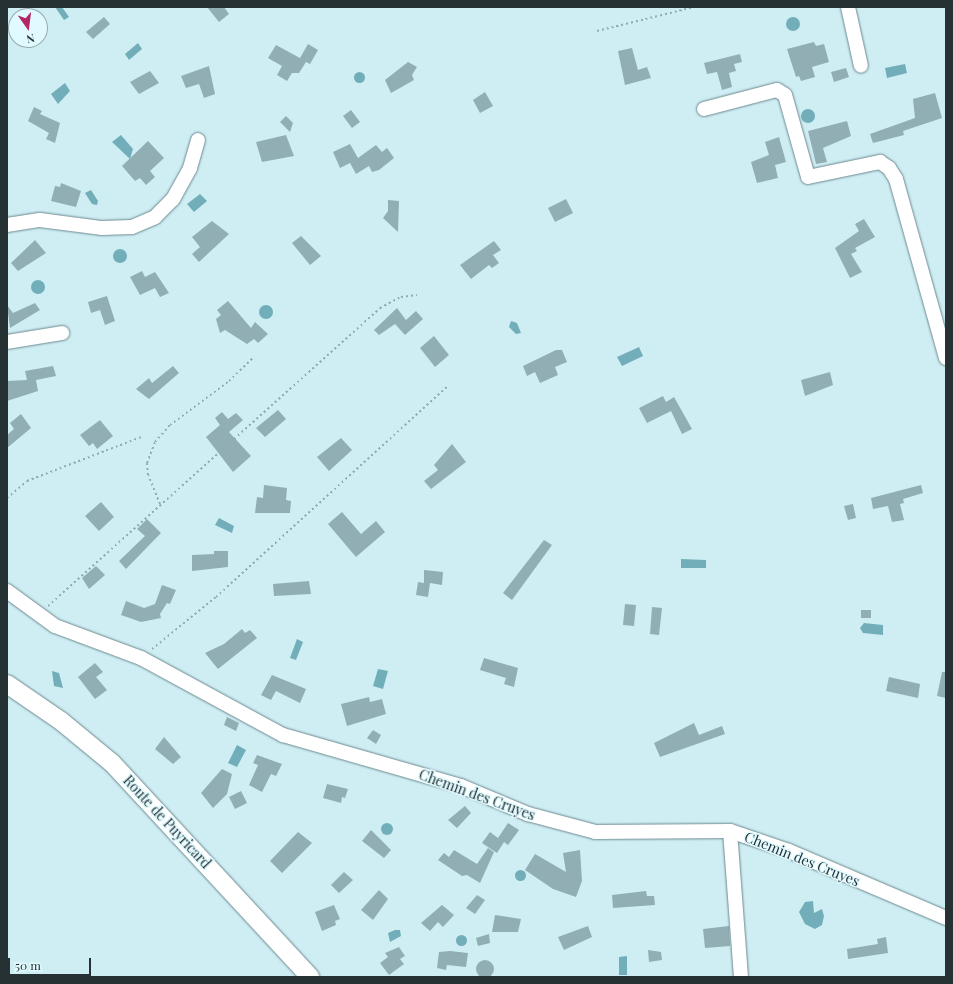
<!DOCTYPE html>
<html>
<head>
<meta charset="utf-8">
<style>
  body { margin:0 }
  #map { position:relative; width:953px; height:984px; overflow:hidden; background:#cfeef4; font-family:"Playfair Display",serif }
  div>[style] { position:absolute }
  .water>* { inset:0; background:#72aeb9 }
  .round { border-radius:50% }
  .building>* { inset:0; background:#90aeb4 }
  .path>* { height:2px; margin-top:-1px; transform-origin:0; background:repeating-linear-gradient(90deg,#93abb0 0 2px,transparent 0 5px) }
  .roads { filter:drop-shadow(0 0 1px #6c898f) drop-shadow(0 0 1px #6c898f) }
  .minor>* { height:14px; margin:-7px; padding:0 7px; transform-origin:7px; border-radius:7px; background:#fff }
  .major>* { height:18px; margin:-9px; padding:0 9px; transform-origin:9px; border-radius:9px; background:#fff }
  span { translate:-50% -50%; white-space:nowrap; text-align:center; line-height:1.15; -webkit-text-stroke:3px #e1faff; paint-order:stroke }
  .street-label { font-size:14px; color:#253133 }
  .frame { position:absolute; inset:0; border:8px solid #253133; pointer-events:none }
  .north { position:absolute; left:8px; top:8px; width:40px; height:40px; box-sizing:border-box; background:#e1faff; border:1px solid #96aaad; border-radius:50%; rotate:166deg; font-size:11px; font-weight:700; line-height:16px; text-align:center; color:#253133 }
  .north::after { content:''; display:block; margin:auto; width:14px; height:18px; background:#b32864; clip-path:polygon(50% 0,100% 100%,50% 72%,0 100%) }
  .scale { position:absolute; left:8px; top:958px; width:83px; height:18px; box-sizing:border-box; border:2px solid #253133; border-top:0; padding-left:5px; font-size:12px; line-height:14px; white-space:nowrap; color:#253133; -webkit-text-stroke:3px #e1faff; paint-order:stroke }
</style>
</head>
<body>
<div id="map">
  <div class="water">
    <i style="clip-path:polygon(55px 7px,62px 7px,69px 17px,64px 20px)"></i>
    <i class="round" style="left:786px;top:17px;width:14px;height:14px"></i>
    <i style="clip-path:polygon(138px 43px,142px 49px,129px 60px,125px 54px)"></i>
    <i style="clip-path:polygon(905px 64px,907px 73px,887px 78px,885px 68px)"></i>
    <i class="round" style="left:353.5px;top:71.5px;width:11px;height:11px"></i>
    <i style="clip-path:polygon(65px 83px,70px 91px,58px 104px,51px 94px)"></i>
    <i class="round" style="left:801px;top:109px;width:14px;height:14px"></i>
    <i style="clip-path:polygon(121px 135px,133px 149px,130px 159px,112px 142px)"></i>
    <i style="clip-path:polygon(91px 190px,98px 201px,97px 205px,92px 204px,85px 193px)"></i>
    <i style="clip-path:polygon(200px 194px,207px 201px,194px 212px,187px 204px)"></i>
    <i class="round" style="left:113px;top:249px;width:14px;height:14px"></i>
    <i class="round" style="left:31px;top:280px;width:14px;height:14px"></i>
    <i class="round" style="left:259px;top:305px;width:14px;height:14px"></i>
    <i style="clip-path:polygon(511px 321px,517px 323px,521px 333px,516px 334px,509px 327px)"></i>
    <i style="clip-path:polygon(639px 347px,643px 356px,622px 366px,617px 357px)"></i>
    <i style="clip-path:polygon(219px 518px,234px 526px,232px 533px,215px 525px)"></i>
    <i style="clip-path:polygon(681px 559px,706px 560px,706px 568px,681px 568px)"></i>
    <i style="clip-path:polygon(864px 623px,883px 625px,883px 635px,863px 633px,860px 628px)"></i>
    <i style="clip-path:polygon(297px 639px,303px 642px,296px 660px,290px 658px)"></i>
    <i style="clip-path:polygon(378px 669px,388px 671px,383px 689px,373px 686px)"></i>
    <i style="clip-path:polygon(52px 671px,59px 673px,63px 688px,54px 686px)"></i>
    <i style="clip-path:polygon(237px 745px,246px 750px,237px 767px,228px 763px)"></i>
    <i class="round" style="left:381px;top:823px;width:12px;height:12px"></i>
    <i class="round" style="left:514.5px;top:869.5px;width:11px;height:11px"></i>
    <i style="clip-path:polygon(813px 901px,814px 913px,822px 909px,824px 916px,822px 925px,815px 929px,805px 924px,799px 912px,805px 902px)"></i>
    <i style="clip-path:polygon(395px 930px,400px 930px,401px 936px,390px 942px,388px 933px)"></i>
    <i class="round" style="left:455.5px;top:934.5px;width:11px;height:11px"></i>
    <i style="clip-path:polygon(627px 956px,627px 975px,619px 975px,619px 957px)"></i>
  </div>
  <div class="building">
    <i style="clip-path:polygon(207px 7px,224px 7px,229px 14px,219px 22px)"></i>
    <i style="clip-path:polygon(104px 17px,110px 24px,93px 39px,86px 32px)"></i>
    <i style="clip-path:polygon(814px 42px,816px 46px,824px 44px,829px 62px,812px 67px,815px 77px,801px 81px,799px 76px,796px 77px,787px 49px)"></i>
    <i style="clip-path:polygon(308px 44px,318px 50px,310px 64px,306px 62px,299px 73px,292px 73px,287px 81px,277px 75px,282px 66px,268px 58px,276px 45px,300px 58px)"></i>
    <i style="clip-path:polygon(632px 48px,638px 70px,647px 67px,651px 78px,625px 85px,618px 51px)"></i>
    <i style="clip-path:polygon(740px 54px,742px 62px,734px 64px,736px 71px,729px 73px,732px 87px,722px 90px,717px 72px,707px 74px,704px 63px)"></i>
    <i style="clip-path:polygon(408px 62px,417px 67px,412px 75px,414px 80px,391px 93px,385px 80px)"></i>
    <i style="clip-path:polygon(209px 66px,215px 94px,204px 98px,199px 84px,186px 88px,181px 76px)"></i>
    <i style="clip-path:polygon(846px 68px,849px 77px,834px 82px,831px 72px)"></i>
    <i style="clip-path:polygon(150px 71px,159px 83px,139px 94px,130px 82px)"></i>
    <i style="clip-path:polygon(485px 92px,493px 106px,480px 113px,473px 100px)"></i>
    <i style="clip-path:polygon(935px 93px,942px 118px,903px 131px,904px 135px,873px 143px,870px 134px,915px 118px,913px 99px)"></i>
    <i style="clip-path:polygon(34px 107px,42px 111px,40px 114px,60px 123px,55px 143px,46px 139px,49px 133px,28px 121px)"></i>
    <i style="clip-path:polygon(351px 110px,360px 122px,352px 128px,343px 116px)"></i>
    <i style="clip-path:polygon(286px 116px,293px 123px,290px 132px,280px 122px)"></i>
    <i style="clip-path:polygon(847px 121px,851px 136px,823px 148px,827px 162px,816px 164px,808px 131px)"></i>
    <i style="clip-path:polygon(286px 135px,294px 156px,262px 162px,256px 142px)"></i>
    <i style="clip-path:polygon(779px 137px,786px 162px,775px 165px,778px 178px,757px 183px,751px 162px,769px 155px,765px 142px)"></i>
    <i style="clip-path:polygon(148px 141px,164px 158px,150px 171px,155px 177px,146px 185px,140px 178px,135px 181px,122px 166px)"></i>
    <i style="clip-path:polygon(350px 144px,358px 158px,376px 145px,382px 152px,387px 148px,394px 158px,379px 170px,372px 172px,369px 166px,356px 174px,350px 163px,340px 168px,333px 152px)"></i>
    <i style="clip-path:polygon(61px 183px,81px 191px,76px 207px,51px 201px,55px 186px,60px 187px)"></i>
    <i style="clip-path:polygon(566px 199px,573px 213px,555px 222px,548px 208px)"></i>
    <i style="clip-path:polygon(388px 200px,399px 201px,398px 232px,383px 218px,388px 211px)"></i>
    <i style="clip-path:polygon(864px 219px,875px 237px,855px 248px,857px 251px,851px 254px,862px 272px,850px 278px,835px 248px,859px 231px,855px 224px)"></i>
    <i style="clip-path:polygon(212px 221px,229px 234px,199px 262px,192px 254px,200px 247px,192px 237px)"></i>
    <i style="clip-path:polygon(301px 236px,321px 256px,310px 265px,292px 243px)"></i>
    <i style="clip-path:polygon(35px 240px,46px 253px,18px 271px,11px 263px)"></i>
    <i style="clip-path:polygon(494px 241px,501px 250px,493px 255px,499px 263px,492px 268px,489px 265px,471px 279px,460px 265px)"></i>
    <i style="clip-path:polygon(142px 271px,145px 277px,155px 272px,169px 293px,160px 297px,155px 288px,140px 295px,130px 277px)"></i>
    <i style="clip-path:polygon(107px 296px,115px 321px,105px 325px,100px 310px,91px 313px,88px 302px)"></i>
    <i style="clip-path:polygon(228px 301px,251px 328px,255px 322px,268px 334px,258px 343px,254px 339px,247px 344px,225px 330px,220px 333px,216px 319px,221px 315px,217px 310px)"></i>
    <i style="clip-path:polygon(35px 303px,40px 310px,10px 328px,7px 305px,13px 313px)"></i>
    <i style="clip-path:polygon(397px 308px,406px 320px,416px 311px,423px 319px,405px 335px,395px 324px,379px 335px,374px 330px)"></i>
    <i style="clip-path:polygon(434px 336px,449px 355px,435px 367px,420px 348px)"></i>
    <i style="clip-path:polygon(556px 350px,562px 350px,567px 362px,555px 367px,558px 375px,540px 383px,535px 372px,527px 376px,523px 366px)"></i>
    <i style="clip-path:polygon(53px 366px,56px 376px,36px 380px,38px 391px,7px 401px,7px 381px,27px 380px,25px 371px)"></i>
    <i style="clip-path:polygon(173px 366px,179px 373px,149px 399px,136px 389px,149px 378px,152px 383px)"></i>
    <i style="clip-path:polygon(830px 372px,833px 385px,805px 396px,801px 380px)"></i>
    <i style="clip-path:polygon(663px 396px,666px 402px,674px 397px,692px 429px,682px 434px,671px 411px,647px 423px,639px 408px)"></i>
    <i style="clip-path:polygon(278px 410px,286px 419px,265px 437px,256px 428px)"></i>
    <i style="clip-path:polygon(222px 412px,228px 419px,236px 413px,243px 420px,229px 432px,251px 456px,233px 472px,206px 437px,220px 425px,215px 418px)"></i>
    <i style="clip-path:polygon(21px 414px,31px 428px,7px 448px,7px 435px,14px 429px,10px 423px)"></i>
    <i style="clip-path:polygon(100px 420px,113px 436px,97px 449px,93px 443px,89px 446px,80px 435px)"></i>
    <i style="clip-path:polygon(341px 438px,352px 450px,329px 471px,317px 457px)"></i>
    <i style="clip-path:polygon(452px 444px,466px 462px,431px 489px,424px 481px,438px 470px,434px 465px)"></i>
    <i style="clip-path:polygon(264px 485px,287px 488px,286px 500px,291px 501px,290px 513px,255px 513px,257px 497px,263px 498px)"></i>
    <i style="clip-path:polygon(921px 485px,923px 493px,903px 499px,904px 503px,900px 504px,904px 520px,892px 522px,888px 506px,873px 509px,871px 498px)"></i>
    <i style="clip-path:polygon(101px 502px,114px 517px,99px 531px,85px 516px)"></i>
    <i style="clip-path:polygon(853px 504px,856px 518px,848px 520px,844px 506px)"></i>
    <i style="clip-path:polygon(342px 512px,361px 534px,376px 521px,385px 532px,356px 557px,328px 524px)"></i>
    <i style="clip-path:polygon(147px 519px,161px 533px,126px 569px,119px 561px,145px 536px,137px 529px)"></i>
    <i style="clip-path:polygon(544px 540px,552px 545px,512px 600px,503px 593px)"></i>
    <i style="clip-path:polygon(214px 551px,228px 551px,228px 567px,192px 571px,192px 555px,214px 554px)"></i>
    <i style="clip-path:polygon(96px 566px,105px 575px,89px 589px,82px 578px)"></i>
    <i style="clip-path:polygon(424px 570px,443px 572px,442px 585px,430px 583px,428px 597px,416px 595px,418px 582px,424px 583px)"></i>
    <i style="clip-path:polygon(309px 581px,311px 594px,274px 596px,273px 584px)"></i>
    <i style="clip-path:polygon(162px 585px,176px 590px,170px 604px,167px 603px,160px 614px,161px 618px,141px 622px,121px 615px,126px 601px,144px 608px,155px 604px)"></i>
    <i style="clip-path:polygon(625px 604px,636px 605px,634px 626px,623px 625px)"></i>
    <i style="clip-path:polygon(652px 607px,662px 608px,659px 635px,650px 634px)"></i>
    <i style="clip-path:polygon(861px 610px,871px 610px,871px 618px,861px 618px)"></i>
    <i style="clip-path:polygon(242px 629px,245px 633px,250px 630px,257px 638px,218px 669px,205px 653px,224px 644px)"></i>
    <i style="clip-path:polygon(484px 658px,518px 668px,514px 687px,504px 684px,506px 678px,480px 670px)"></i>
    <i style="clip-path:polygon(95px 663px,103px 672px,96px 677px,107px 690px,95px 699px,78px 677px)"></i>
    <i style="clip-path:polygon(942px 672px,946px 672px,946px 698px,937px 696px)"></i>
    <i style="clip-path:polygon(272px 675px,306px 689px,300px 703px,276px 691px,271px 700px,261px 695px)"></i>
    <i style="clip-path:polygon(889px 677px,920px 684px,918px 698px,886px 691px)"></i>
    <i style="clip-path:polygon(369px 697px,370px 702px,382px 699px,386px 714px,347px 726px,341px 704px)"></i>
    <i style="clip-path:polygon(227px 717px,239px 723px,236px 731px,224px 725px)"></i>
    <i style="clip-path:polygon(694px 723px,699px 735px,722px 726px,725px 734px,660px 757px,654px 743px)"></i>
    <i style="clip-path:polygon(373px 730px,381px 735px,376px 744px,367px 738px)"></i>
    <i style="clip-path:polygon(164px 737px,181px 757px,173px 764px,155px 749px)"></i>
    <i style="clip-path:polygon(257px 755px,282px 764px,276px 776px,271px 774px,262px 792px,249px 785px,258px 765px,253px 763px)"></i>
    <i style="clip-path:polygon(222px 769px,232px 774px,227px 794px,213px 808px,201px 793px)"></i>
    <i style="clip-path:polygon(327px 784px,348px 789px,345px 798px,342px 797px,341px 803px,323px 798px)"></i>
    <i style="clip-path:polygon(241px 791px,247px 803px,235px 809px,229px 797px)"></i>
    <i style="clip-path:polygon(465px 806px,471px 813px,457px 828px,448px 820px)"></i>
    <i style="clip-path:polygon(508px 823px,519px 830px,508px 845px,504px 842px,497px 853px,482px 843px,490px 832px,498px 838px)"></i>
    <i style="clip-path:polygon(371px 830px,391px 850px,384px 858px,362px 841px)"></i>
    <i style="clip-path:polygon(298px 832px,312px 843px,282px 873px,270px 861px)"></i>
    <i style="clip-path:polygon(488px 848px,494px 852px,480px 883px,467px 875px,462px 876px,438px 860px,444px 853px,449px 857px,454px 850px,477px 864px)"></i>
    <i style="clip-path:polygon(580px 850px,582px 881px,576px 897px,553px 889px,525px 870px,535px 854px,566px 872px,563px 853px)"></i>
    <i style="clip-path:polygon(344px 872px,353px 880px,339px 893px,331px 885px)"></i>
    <i style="clip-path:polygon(379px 890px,388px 899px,373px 920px,361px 910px)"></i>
    <i style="clip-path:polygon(646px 891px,647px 896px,654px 896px,655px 905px,613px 908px,612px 895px)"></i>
    <i style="clip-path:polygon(477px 895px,485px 900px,475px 914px,466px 908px)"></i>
    <i style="clip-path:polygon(334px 905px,340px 919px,335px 921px,336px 925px,322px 931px,315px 912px)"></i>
    <i style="clip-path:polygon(442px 905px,454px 915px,443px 927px,438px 922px,430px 931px,421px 923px)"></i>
    <i style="clip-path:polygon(495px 915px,521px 919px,518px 932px,492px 932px)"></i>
    <i style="clip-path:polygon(588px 926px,592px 937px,564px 950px,558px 937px)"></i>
    <i style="clip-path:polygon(729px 926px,730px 946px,705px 948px,703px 929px)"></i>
    <i style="clip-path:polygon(489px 934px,490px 943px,478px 946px,476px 938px)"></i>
    <i style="clip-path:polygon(886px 937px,888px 953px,848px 959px,847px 949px,878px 944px,877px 939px)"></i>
    <i style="clip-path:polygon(399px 947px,405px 956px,400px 959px,404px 964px,389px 975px,380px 963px,388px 957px,385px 953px)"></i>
    <i style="clip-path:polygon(648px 950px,661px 952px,662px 960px,649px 962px)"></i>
    <i style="clip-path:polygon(450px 951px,468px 953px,466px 967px,447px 965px,446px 970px,437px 968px,439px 952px)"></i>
    <i class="round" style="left:476px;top:960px;width:18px;height:18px"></i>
  </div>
  <div class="path">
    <i style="left:597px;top:31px;width:100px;rotate:-13.9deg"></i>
    <i style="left:7px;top:498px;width:26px;rotate:-40deg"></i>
    <i style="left:27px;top:481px;width:122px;rotate:-21.1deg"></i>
    <i style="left:160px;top:504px;width:31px;rotate:-112deg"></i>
    <i style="left:148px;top:475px;width:12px;rotate:-95deg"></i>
    <i style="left:147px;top:463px;width:22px;rotate:-69deg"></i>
    <i style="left:155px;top:442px;width:23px;rotate:-49deg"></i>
    <i style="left:170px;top:425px;width:74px;rotate:-36.7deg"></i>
    <i style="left:229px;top:381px;width:35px;rotate:-44deg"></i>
    <i style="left:48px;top:606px;width:446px;rotate:-41.9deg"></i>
    <i style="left:380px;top:308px;width:24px;rotate:-28deg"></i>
    <i style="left:401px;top:297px;width:16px;rotate:-7deg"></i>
    <i style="left:152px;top:649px;width:82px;rotate:-39.1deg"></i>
    <i style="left:216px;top:597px;width:312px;rotate:-42.3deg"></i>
  </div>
  <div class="roads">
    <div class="minor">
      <i style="left:848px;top:7px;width:60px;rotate:77.6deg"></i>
      <i style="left:704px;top:109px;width:75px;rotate:-14.6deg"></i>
      <i style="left:777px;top:90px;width:9px;rotate:32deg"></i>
      <i style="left:785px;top:95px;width:85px;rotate:74.3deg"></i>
      <i style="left:808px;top:177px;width:74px;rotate:-11.8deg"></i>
      <i style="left:880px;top:162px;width:11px;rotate:34deg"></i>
      <i style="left:889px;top:168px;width:13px;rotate:58deg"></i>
      <i style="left:896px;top:179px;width:186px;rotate:74.4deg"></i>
      <i style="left:7px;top:225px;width:33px;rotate:-9deg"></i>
      <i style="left:40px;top:220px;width:63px;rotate:7.4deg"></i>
      <i style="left:102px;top:228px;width:30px;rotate:-2deg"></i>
      <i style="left:132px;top:227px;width:25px;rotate:-23deg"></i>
      <i style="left:155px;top:217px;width:25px;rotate:-45deg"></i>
      <i style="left:173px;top:199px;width:35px;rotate:-61deg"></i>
      <i style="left:190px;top:168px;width:29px;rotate:-74deg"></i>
      <i style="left:7px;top:342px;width:56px;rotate:-9.3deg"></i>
      <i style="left:7px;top:591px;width:59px;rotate:36.1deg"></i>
      <i style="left:55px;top:626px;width:92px;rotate:20.4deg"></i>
      <i style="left:141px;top:658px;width:162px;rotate:28.5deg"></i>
      <i style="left:283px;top:735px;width:185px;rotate:16deg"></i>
      <i style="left:461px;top:786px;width:73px;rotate:22.7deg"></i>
      <i style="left:528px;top:814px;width:69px;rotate:15deg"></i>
      <i style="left:595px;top:832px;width:135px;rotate:-0.4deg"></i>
      <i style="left:730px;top:831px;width:62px;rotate:18.7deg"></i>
      <i style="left:789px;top:851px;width:171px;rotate:23.1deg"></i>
      <i style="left:730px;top:831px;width:146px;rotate:85.7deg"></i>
    </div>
    <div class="major">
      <i style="left:7px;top:684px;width:65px;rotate:34.4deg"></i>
      <i style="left:61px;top:721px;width:66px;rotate:39.5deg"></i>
      <i style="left:112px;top:763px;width:292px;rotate:47.2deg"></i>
    </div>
  </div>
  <div class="street-label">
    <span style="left:477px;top:795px;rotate:20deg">Chemin des Cruyes</span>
    <span style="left:167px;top:822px;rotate:47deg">Route de Puyricard</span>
    <span style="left:802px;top:859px;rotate:22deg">Chemin des Cruyes</span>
  </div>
  <div class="frame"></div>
  <div class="north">N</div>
  <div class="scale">50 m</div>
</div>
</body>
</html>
